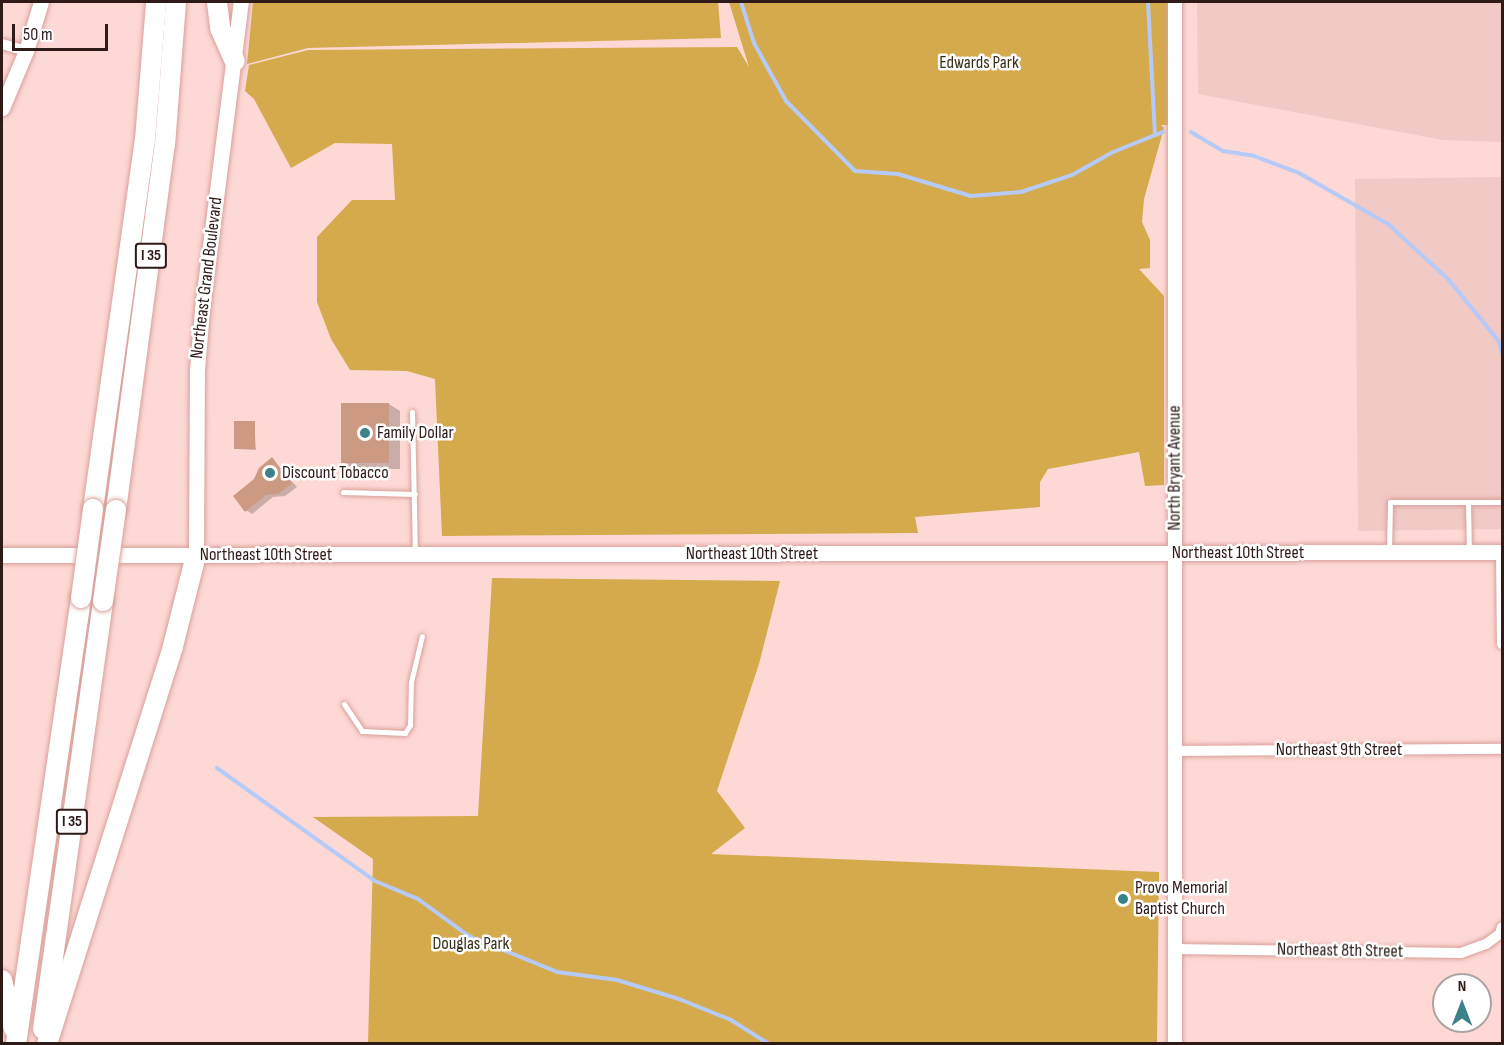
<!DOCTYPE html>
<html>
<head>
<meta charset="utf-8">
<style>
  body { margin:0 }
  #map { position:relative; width:1504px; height:1045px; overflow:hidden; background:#fdd8d4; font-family:"Sofia Sans Condensed",sans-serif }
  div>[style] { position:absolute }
  .built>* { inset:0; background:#f1c9c5 }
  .green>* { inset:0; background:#d4aa4c }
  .shadow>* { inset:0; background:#0003 }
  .stream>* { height:4px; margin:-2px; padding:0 2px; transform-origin:2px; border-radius:2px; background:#b5caf7 }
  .building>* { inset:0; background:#cc9a83 }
  .roads { filter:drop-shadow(0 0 2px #d9a09a) drop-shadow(0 0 2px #d9a09a) }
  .service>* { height:5px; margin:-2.5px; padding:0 2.5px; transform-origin:2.5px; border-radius:2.5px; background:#fff }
  .minor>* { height:10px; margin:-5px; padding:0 5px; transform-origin:5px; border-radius:5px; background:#fff }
  .tertiary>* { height:14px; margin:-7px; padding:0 7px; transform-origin:7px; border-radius:7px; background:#fff }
  .secondary>* { height:15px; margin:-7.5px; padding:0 7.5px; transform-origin:7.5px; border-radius:7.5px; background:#fff }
  .motorway>* { height:20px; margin:-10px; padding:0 10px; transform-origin:10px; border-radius:10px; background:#fff }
  .bridges { filter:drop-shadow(0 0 2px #d9a09a) drop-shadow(0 0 2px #d9a09a) }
  .motorway-bridge>* { height:20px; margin:-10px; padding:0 10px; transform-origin:10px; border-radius:10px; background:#fff }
  .dots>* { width:16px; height:16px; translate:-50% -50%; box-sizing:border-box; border:3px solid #fff; border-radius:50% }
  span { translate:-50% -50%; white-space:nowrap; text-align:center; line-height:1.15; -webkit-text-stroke:5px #fff; paint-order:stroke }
  .shield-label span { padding:2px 4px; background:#fff; border:2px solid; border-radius:4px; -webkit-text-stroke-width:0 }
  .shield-label { font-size:16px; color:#2f1a18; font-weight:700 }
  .park-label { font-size:18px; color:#3a2f18 }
  .street-label { font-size:18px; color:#2f1a18 }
  .poi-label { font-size:18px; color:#2f1a18 }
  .left { translate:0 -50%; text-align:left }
  .frame { position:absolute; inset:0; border:3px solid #2f1a18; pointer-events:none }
  .north { position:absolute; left:1432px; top:973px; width:60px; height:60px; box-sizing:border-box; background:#fff; border:2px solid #aca3a3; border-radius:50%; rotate:0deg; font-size:16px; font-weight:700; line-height:24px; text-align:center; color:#2f1a18 }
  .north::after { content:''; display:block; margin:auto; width:21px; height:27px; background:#3a8189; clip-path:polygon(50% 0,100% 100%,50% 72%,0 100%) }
  .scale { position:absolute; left:12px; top:24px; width:96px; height:27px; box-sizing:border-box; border:3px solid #2f1a18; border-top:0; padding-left:8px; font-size:18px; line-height:21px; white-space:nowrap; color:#2f1a18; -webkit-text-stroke:4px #fff; paint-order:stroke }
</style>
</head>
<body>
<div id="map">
  <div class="built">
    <i style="clip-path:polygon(1197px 2px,1502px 2px,1502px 142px,1443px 140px,1198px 94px)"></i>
    <i style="clip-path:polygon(1502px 177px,1502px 529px,1358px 531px,1355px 179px)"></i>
  </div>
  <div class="green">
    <i style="clip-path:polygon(253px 2px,718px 2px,721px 38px,308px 48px,247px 64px)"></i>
    <i style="clip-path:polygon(729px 2px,1168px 2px,1168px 125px,1161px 125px,1164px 128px,1144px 199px,1142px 222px,1150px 240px,1150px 268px,1139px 269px,1164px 296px,1164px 485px,1145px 486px,1139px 452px,1048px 469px,1040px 482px,1040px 507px,915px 517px,918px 533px,442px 536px,435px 379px,407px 371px,350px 370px,331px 339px,317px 302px,317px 237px,352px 200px,395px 200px,392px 144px,335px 143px,291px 168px,254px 99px,245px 91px,249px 65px,308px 50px,737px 47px,749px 67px)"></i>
    <i style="clip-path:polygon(492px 578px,780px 581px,759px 664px,717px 791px,745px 828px,711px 854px,1159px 872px,1157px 1043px,368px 1043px,373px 859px,313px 817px,478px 816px)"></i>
  </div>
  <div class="shadow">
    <i style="clip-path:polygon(389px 404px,400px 411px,400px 469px,354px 469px,342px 462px)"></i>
    <i style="clip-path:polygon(254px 423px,256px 450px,236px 449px)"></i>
    <i style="clip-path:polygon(272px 459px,297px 487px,285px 496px,273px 497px,252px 514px,246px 510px,256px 480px)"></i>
  </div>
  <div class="stream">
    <i style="left:741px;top:2px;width:43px;rotate:72.4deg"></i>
    <i style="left:754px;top:43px;width:66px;rotate:61.1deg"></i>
    <i style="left:786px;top:101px;width:98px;rotate:45.4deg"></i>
    <i style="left:855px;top:171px;width:43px;rotate:4deg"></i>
    <i style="left:898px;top:174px;width:76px;rotate:16.8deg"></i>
    <i style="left:971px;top:196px;width:50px;rotate:-4.6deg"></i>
    <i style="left:1021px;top:192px;width:54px;rotate:-18.4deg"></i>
    <i style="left:1072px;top:175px;width:47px;rotate:-29.3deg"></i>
    <i style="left:1113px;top:152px;width:54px;rotate:-21.8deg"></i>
    <i style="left:1148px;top:2px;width:133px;rotate:87deg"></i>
    <i style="left:1191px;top:132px;width:37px;rotate:31deg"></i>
    <i style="left:1223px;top:151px;width:31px;rotate:9deg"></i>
    <i style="left:1254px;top:156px;width:48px;rotate:20.7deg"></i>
    <i style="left:1299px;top:173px;width:103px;rotate:29.8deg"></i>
    <i style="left:1388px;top:224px;width:81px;rotate:42.5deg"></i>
    <i style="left:1448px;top:279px;width:79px;rotate:50.7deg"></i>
    <i style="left:1498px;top:340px;width:13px;rotate:72deg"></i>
    <i style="left:217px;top:768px;width:194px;rotate:35.6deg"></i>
    <i style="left:375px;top:881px;width:47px;rotate:22.7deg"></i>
    <i style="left:418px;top:899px;width:63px;rotate:36deg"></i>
    <i style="left:469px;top:936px;width:95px;rotate:22.2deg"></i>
    <i style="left:557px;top:972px;width:61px;rotate:7.6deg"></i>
    <i style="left:617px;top:980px;width:65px;rotate:17deg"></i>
    <i style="left:679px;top:999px;width:56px;rotate:22deg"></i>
    <i style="left:731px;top:1020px;width:45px;rotate:32.3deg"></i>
  </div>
  <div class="building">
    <i style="clip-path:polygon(341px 403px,389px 403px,389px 463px,341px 463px)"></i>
    <i style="clip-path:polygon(234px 421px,255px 421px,255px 449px,234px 449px)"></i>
    <i style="clip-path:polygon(272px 457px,292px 484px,278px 494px,266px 495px,245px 512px,233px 496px,254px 479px,259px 468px)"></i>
  </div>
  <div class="roads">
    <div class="service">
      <i style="left:412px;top:412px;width:141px;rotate:88.8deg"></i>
      <i style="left:343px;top:492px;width:72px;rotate:1.6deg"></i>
      <i style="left:1468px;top:502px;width:34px"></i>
      <i style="left:1389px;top:551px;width:49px;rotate:-88.8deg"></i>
      <i style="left:1390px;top:502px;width:78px"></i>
      <i style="left:1468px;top:502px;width:50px;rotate:88.9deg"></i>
      <i style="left:344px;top:704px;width:32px;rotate:56deg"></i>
      <i style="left:362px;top:731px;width:43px;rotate:2.7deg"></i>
      <i style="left:405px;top:733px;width:9px;rotate:-58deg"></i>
      <i style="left:410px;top:725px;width:43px;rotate:-88.7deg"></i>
      <i style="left:411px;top:682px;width:47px;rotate:-76.6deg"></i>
    </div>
    <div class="minor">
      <i style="left:2px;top:44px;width:25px;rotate:16deg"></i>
      <i style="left:1501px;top:552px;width:92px;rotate:89.4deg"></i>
      <i style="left:1176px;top:751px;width:326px;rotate:-0.4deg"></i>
      <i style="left:1175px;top:949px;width:286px;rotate:0.8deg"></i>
      <i style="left:1461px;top:953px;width:27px;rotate:-20deg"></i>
      <i style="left:1486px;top:944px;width:17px;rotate:-36deg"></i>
      <i style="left:1500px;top:934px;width:7px;rotate:-74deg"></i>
    </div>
    <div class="tertiary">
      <i style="left:1175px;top:2px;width:1042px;rotate:90deg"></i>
    </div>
    <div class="secondary">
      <i style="left:2px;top:108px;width:62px;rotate:-67.2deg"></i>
      <i style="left:26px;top:51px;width:51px;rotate:-73deg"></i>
      <i style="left:2px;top:555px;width:1500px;rotate:-0.11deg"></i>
      <i style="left:196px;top:555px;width:185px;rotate:-89.7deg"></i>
      <i style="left:197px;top:370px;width:61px;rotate:-85.3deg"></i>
      <i style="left:202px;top:309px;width:309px;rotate:-82.8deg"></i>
    </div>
    <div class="motorway">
      <i style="left:217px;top:2px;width:26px;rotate:83deg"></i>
      <i style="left:220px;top:28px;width:36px;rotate:66deg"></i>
      <i style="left:93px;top:509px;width:373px;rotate:-82deg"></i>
      <i style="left:145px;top:140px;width:138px;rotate:-85.4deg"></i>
      <i style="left:116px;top:510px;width:368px;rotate:-82.4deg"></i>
      <i style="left:165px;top:145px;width:143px;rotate:-85.6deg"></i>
      <i style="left:2px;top:980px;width:50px;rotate:76.2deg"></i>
      <i style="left:43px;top:1029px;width:432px;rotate:-82deg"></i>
      <i style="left:16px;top:1044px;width:451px;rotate:-81.7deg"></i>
      <i style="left:47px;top:1044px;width:417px;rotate:-72.4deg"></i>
      <i style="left:173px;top:646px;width:94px;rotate:-75.8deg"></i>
    </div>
  </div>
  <div class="bridges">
    <div class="motorway-bridge">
      <i style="left:81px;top:598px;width:90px;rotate:-82.3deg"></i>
      <i style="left:103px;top:601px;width:92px;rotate:-81.9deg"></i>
    </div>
  </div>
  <div class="dots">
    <i style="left:365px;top:433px;background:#3a8189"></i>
    <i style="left:270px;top:473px;background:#3a8189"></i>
    <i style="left:1123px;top:899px;background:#3a8189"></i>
  </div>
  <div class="shield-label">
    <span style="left:151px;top:256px">I 35</span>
    <span style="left:72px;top:822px">I 35</span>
  </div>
  <div class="park-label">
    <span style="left:979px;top:63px">Edwards Park</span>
    <span style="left:471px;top:944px">Douglas Park</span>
  </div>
  <div class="street-label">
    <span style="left:207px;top:278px;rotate:-83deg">Northeast Grand Boulevard</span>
    <span style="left:1175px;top:468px;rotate:-90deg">North Bryant Avenue</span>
    <span style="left:1238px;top:553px">Northeast 10th Street</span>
    <span style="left:752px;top:554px">Northeast 10th Street</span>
    <span style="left:266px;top:555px">Northeast 10th Street</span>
    <span style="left:1339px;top:750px">Northeast 9th Street</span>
    <span style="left:1340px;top:951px;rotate:1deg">Northeast 8th Street</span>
  </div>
  <div class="poi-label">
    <span class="left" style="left:377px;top:433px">Family Dollar</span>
    <span class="left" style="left:282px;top:473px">Discount Tobacco</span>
    <span class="left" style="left:1135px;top:899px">Provo Memorial<br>Baptist Church</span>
  </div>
  <div class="frame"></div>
  <div class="north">N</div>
  <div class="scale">50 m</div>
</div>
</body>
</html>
